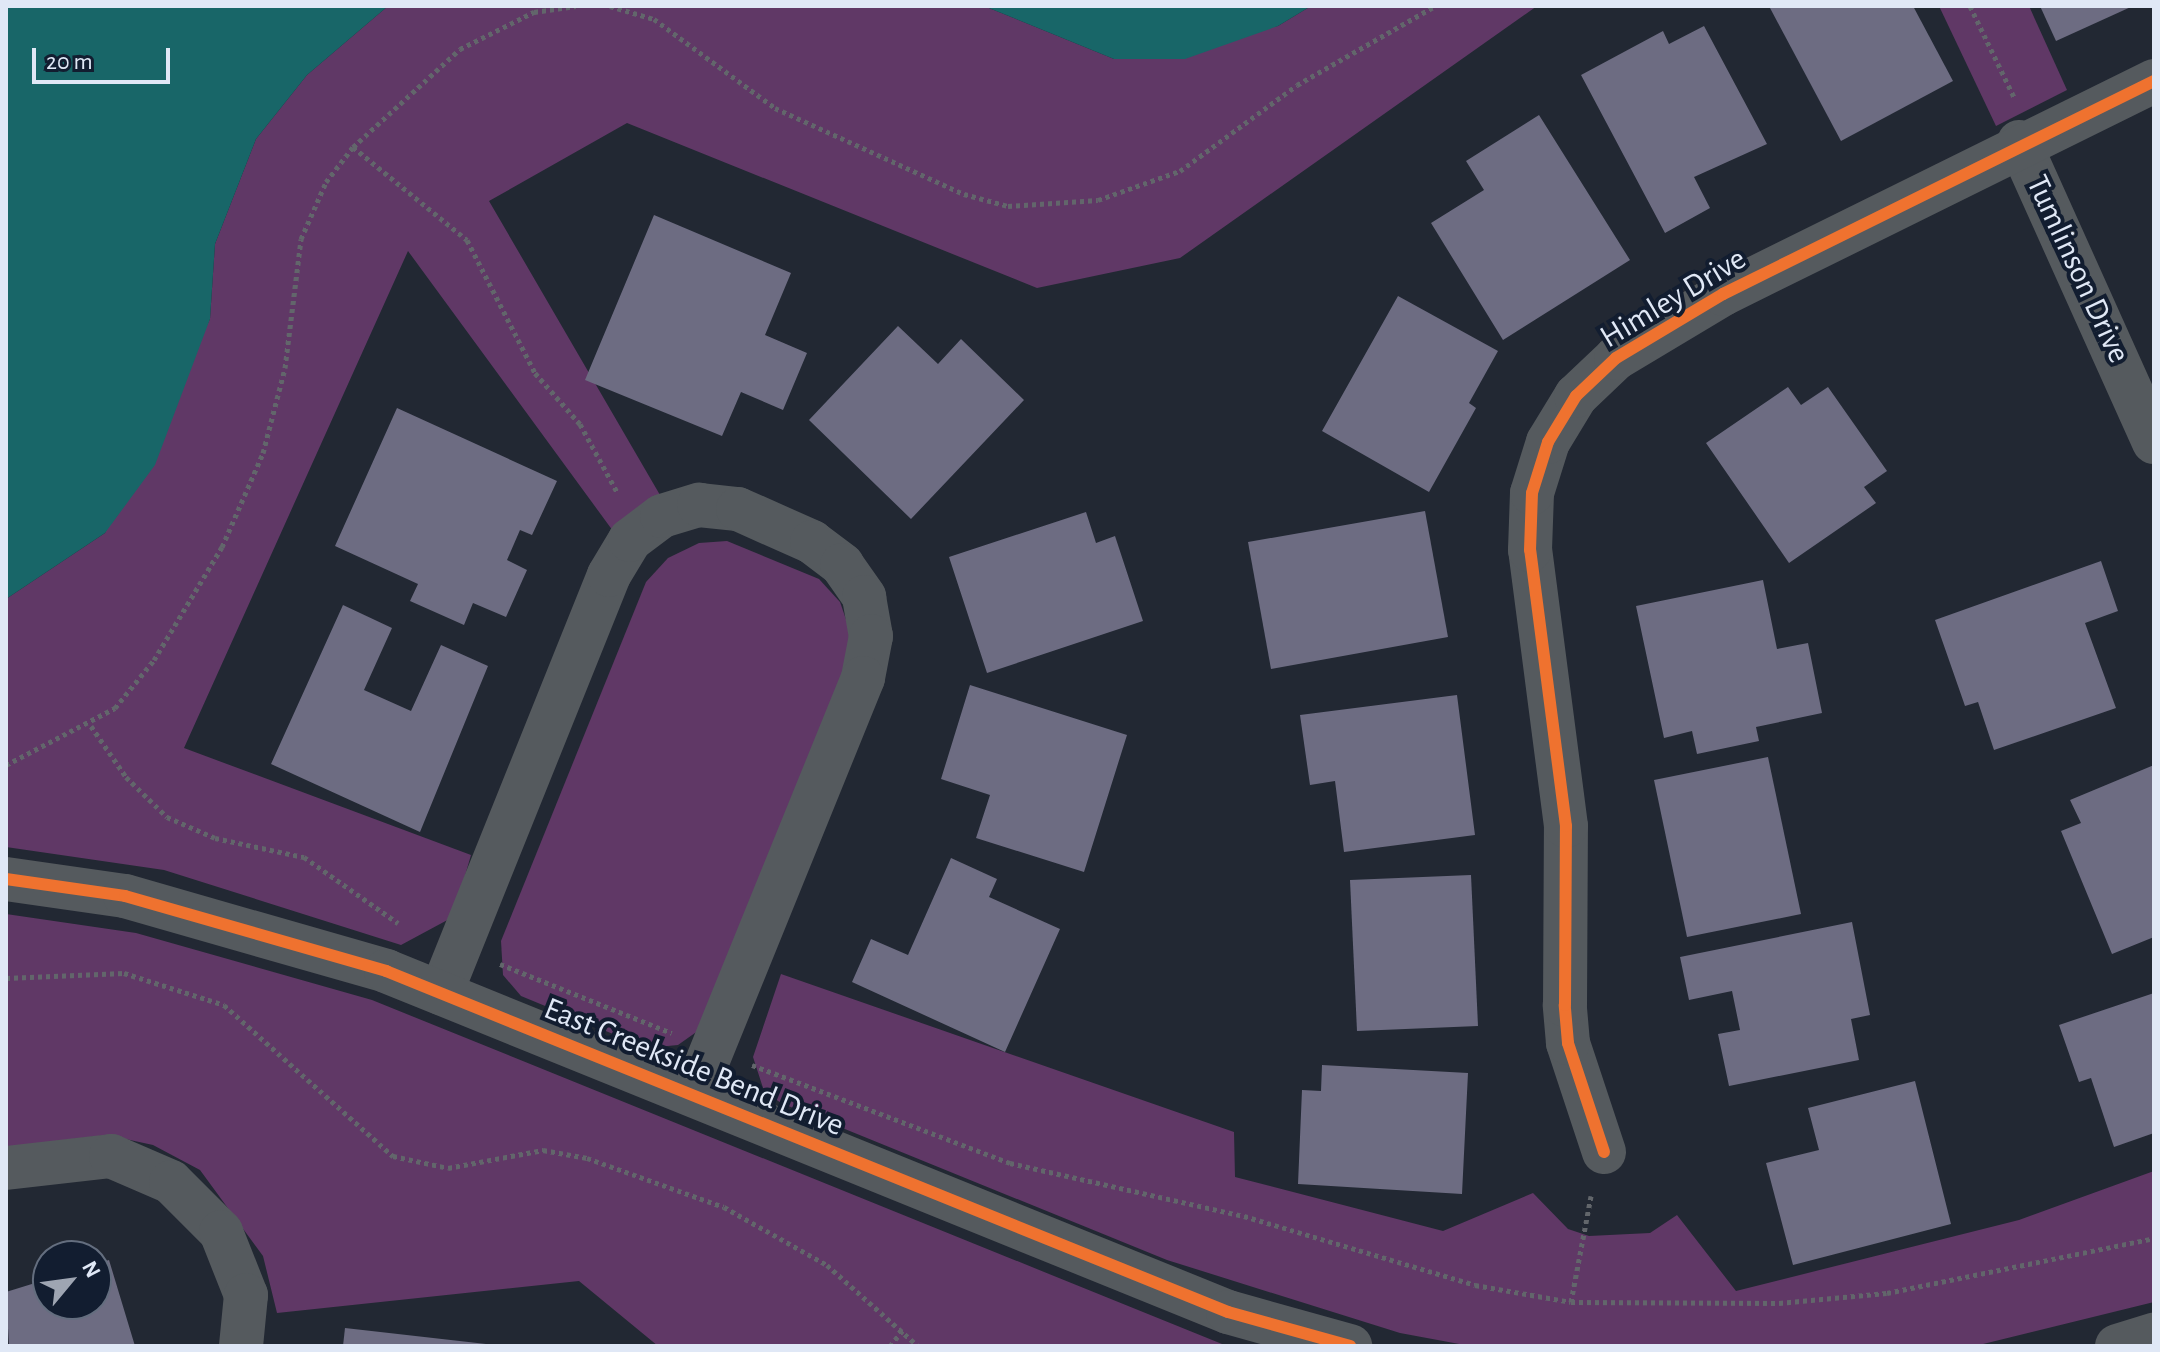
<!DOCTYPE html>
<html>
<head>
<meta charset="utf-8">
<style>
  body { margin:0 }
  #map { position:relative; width:2160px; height:1352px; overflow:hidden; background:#222833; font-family:"Alegreya Sans",sans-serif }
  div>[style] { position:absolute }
  .green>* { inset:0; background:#603866 }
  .water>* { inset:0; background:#186668 }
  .building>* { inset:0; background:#6d6c82 }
  .path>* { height:5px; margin-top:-2.5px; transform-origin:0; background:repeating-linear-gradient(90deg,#62666b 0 4px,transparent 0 8px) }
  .minor>* { height:44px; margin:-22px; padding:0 22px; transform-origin:22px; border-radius:22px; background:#555a5e }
  .tertiary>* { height:44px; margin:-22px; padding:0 22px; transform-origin:22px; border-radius:22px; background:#555a5e }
  .cycleway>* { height:12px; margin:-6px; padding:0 6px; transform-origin:6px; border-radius:6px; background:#ef722f }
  span { translate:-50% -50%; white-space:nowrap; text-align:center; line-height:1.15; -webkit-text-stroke:8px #121d30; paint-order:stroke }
  .street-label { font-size:32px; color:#e0e8f6 }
  .frame { position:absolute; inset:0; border:8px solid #e0e8f6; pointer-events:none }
  .north { position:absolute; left:32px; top:1240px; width:80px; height:80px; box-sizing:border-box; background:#121d30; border:2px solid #646e7f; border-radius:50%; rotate:61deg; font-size:22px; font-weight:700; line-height:32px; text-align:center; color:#e0e8f6 }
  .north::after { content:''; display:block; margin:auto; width:28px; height:36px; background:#9ea5b2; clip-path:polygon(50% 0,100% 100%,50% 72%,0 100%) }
  .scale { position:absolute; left:32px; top:48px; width:138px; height:36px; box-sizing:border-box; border:4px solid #e0e8f6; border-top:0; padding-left:10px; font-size:24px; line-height:28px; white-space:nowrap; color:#e0e8f6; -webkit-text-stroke:6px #121d30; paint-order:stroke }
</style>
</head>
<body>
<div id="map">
  <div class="green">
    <i style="clip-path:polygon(388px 6px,984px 6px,1114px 59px,1278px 26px,1311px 6px,1537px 6px,1180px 258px,1037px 288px,627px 123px,489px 201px,660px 495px,613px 531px,408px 251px,184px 748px,471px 855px,453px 917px,401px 945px,164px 870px,6px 847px,6px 599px,105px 533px,210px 319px,215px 244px,256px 139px,307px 75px)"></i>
    <i style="clip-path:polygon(1939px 6px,2029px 6px,2067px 90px,1996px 126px)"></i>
    <i style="clip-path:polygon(727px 541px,819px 579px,840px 602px,851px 634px,847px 666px,702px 1028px,678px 1045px,647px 1048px,521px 996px,503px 975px,501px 941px,646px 582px,668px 558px,699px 543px)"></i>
    <i style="clip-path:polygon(6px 914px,136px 933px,372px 1000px,1227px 1346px,658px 1346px,579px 1281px,277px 1313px,263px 1256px,200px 1170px,153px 1145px,107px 1135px,6px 1147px)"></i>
    <i style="clip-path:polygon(781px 974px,1234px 1132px,1235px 1177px,1443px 1231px,1533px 1193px,1568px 1229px,1589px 1236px,1650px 1233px,1677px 1215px,1736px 1291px,2019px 1220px,2154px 1171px,2154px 1302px,1975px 1346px,1470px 1346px,1400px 1333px,1167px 1260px,781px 1103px,764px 1091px,753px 1057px)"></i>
  </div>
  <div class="water">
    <i style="clip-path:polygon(6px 6px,388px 6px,307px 75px,256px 139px,215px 244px,210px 319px,155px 465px,105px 533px,6px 599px)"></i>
    <i style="clip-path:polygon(984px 6px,1311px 6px,1278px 26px,1185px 59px,1114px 59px)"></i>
  </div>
  <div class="building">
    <i style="clip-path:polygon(1913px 6px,1953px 81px,1841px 141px,1770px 8px)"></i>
    <i style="clip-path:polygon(2040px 6px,2133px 6px,2056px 41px)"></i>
    <i style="clip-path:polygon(1704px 26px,1767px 144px,1694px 177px,1710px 208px,1665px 233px,1581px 75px,1663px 31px,1669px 44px)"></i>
    <i style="clip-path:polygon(1539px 115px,1630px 260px,1503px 340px,1431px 223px,1484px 190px,1466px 161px)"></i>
    <i style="clip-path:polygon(654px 215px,791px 273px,765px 335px,807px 353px,783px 410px,741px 392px,722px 436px,585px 380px)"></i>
    <i style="clip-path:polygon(1398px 296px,1498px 351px,1469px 403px,1476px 408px,1429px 492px,1322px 431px)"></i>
    <i style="clip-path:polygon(898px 326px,938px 364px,961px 339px,1024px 400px,911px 519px,809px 420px)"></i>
    <i style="clip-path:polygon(1788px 387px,1801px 405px,1828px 387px,1887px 471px,1864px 487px,1876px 503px,1789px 563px,1706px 443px)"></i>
    <i style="clip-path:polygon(397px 408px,557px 481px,532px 535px,520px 530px,507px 560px,527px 570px,506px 617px,473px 603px,464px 625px,410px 601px,418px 584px,335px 546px)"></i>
    <i style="clip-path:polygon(1425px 511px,1448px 637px,1271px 669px,1248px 542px)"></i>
    <i style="clip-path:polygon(1086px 512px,1096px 543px,1115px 536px,1143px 621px,987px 673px,949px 557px)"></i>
    <i style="clip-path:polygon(2101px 561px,2118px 611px,2085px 623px,2116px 708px,1994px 750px,1978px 702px,1965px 706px,1935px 620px)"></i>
    <i style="clip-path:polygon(1763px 580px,1777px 649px,1808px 643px,1822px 713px,1756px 727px,1759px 741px,1697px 754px,1692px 731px,1664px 738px,1636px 606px)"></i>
    <i style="clip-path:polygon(343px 605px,392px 628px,364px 690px,411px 711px,441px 645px,488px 666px,420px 832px,271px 764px)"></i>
    <i style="clip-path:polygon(970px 685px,1127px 735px,1084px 872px,976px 838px,990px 795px,941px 779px)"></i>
    <i style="clip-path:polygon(1457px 695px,1475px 835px,1344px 852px,1335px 781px,1310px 785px,1300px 715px)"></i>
    <i style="clip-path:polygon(1768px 757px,1801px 914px,1687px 937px,1654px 780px)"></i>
    <i style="clip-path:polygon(2154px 765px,2154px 937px,2112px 954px,2061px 831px,2081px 823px,2070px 800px)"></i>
    <i style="clip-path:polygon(951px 858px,997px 879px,989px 897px,1060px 929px,1005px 1052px,852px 982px,871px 939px,908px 955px)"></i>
    <i style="clip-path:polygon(1471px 875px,1478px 1026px,1357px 1031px,1350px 880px)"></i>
    <i style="clip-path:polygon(1852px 922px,1870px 1015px,1851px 1019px,1859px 1060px,1729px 1086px,1718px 1034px,1740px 1030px,1732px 991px,1689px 1000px,1680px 957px)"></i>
    <i style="clip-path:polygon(2154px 993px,2154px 1133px,2114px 1147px,2091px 1078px,2079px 1082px,2059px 1025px)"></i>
    <i style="clip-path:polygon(1322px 1065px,1468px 1073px,1462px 1194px,1298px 1184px,1302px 1090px,1321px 1091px)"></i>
    <i style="clip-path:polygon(1915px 1081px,1951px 1224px,1793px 1265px,1766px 1163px,1819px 1150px,1808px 1108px)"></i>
    <i style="clip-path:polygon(109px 1260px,135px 1346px,9px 1346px,6px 1292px,48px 1279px,48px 1304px,96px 1304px,96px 1264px)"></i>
    <i style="clip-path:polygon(345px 1328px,486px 1344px,486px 1346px,343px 1346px)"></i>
  </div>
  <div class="path">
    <i style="left:610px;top:6px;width:46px;rotate:16.5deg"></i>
    <i style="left:654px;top:19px;width:150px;rotate:36.3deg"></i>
    <i style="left:775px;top:108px;width:208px;rotate:24.5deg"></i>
    <i style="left:964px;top:194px;width:46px;rotate:15.3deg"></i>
    <i style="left:1008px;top:206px;width:90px;rotate:-3.8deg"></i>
    <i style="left:1098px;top:200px;width:87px;rotate:-19.5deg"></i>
    <i style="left:1180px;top:171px;width:145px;rotate:-36.3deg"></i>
    <i style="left:1297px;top:85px;width:159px;rotate:-29.8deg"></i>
    <i style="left:1970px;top:6px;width:103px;rotate:64.2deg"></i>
    <i style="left:353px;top:147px;width:147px;rotate:39.2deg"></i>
    <i style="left:467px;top:240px;width:149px;rotate:62.9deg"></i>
    <i style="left:535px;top:373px;width:68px;rotate:48.6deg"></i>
    <i style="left:580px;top:424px;width:77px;rotate:61.4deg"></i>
    <i style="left:91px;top:726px;width:62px;rotate:55.5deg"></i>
    <i style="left:126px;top:777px;width:57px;rotate:44.3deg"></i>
    <i style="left:167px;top:817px;width:52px;rotate:23.6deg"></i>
    <i style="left:215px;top:838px;width:91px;rotate:12.1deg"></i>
    <i style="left:304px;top:857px;width:115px;rotate:35.1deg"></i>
    <i style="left:6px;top:765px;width:123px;rotate:-27.6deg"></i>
    <i style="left:115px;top:708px;width:62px;rotate:-50.9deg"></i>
    <i style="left:154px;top:660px;width:132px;rotate:-59deg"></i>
    <i style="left:222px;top:547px;width:103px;rotate:-66.4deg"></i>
    <i style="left:263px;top:453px;width:88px;rotate:-75.5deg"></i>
    <i style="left:285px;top:368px;width:130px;rotate:-82.9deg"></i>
    <i style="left:301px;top:239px;width:62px;rotate:-66.3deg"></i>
    <i style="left:326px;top:182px;width:44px;rotate:-52.4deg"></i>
    <i style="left:353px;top:147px;width:145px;rotate:-42.5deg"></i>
    <i style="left:460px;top:49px;width:83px;rotate:-26.6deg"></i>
    <i style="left:534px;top:12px;width:42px;rotate:-8.1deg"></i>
    <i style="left:500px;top:964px;width:185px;rotate:21.9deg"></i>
    <i style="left:6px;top:978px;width:118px;rotate:-2.4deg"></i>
    <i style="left:124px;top:973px;width:105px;rotate:17.7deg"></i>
    <i style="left:224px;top:1005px;width:227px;rotate:41.8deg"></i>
    <i style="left:393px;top:1156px;width:56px;rotate:12.3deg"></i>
    <i style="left:448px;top:1168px;width:97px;rotate:-10.7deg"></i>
    <i style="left:543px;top:1150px;width:45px;rotate:10.3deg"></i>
    <i style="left:587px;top:1158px;width:145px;rotate:19.7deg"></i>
    <i style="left:724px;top:1207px;width:118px;rotate:29.4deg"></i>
    <i style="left:827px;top:1265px;width:122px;rotate:41.7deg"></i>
    <i style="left:752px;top:1065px;width:276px;rotate:20.8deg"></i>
    <i style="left:1010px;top:1163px;width:240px;rotate:12.8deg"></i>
    <i style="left:1244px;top:1216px;width:241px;rotate:16.6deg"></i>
    <i style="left:1475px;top:1285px;width:97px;rotate:10deg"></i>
    <i style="left:1571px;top:1302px;width:208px;rotate:0.3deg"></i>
    <i style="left:1779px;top:1303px;width:108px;rotate:-5.3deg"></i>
    <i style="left:1887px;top:1293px;width:273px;rotate:-11.6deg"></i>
    <i style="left:1571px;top:1302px;width:108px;rotate:-79.3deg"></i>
    <i style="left:890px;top:1346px;width:21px;rotate:-51deg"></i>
  </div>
  <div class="minor">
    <i style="left:2019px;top:142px;width:329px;rotate:65.8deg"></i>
    <i style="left:441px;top:993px;width:450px;rotate:-68.1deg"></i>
    <i style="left:609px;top:575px;width:41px;rotate:-59deg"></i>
    <i style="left:630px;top:540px;width:40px;rotate:-37deg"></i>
    <i style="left:662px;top:516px;width:39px;rotate:-17deg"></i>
    <i style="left:699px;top:505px;width:39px;rotate:6deg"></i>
    <i style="left:738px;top:509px;width:81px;rotate:24deg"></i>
    <i style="left:812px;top:542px;width:38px;rotate:37deg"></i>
    <i style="left:842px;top:565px;width:39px;rotate:55deg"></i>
    <i style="left:864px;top:597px;width:40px;rotate:80deg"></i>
    <i style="left:871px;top:636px;width:43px;rotate:100.8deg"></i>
    <i style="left:863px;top:678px;width:450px;rotate:112.1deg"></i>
    <i style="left:1604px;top:1152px;width:115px;rotate:-108.3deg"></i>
    <i style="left:1568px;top:1043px;width:38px;rotate:-95deg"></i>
    <i style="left:1565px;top:1005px;width:179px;rotate:-89.7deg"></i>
    <i style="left:1566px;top:826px;width:278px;rotate:-97.4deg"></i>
    <i style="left:1530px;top:550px;width:57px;rotate:-88deg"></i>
    <i style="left:1532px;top:493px;width:53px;rotate:-72.6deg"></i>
    <i style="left:1548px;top:442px;width:54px;rotate:-58.7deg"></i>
    <i style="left:1576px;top:396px;width:55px;rotate:-43.5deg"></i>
    <i style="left:1616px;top:358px;width:125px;rotate:-30.9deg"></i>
    <i style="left:1723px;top:294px;width:481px;rotate:-26.3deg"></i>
    <i style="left:6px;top:1168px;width:106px;rotate:-6.5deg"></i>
    <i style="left:111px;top:1156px;width:65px;rotate:23.4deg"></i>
    <i style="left:171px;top:1182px;width:71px;rotate:45deg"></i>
    <i style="left:221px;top:1232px;width:68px;rotate:68.4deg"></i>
    <i style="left:246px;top:1295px;width:51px;rotate:95.6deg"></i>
  </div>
  <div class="tertiary">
    <i style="left:6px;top:879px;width:120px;rotate:8.1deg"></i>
    <i style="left:125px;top:896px;width:272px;rotate:16deg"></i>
    <i style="left:386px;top:971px;width:908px;rotate:22.05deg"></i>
    <i style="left:1228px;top:1312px;width:127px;rotate:15.6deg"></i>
    <i style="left:2117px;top:1346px;width:39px;rotate:-17deg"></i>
  </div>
  <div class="cycleway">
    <i style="left:6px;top:879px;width:120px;rotate:8.1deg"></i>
    <i style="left:125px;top:896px;width:272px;rotate:16deg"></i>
    <i style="left:386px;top:971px;width:908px;rotate:22.05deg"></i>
    <i style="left:1228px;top:1312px;width:127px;rotate:15.6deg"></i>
    <i style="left:1604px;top:1152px;width:115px;rotate:-108.3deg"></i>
    <i style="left:1568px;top:1043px;width:38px;rotate:-95deg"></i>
    <i style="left:1565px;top:1005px;width:179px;rotate:-89.7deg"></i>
    <i style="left:1566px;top:826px;width:278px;rotate:-97.4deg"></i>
    <i style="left:1530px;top:550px;width:57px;rotate:-88deg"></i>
    <i style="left:1532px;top:493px;width:53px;rotate:-72.6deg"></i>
    <i style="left:1548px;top:442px;width:54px;rotate:-58.7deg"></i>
    <i style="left:1576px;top:396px;width:55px;rotate:-43.5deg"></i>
    <i style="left:1616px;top:358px;width:125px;rotate:-30.9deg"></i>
    <i style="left:1723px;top:294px;width:481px;rotate:-26.3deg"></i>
  </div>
  <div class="street-label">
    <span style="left:2078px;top:269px;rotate:65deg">Tumlinson Drive</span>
    <span style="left:1673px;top:298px;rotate:-31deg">Himley Drive</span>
    <span style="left:694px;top:1067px;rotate:22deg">East Creekside Bend Drive</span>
  </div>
  <div class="frame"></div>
  <div class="north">N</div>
  <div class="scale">20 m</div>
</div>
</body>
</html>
